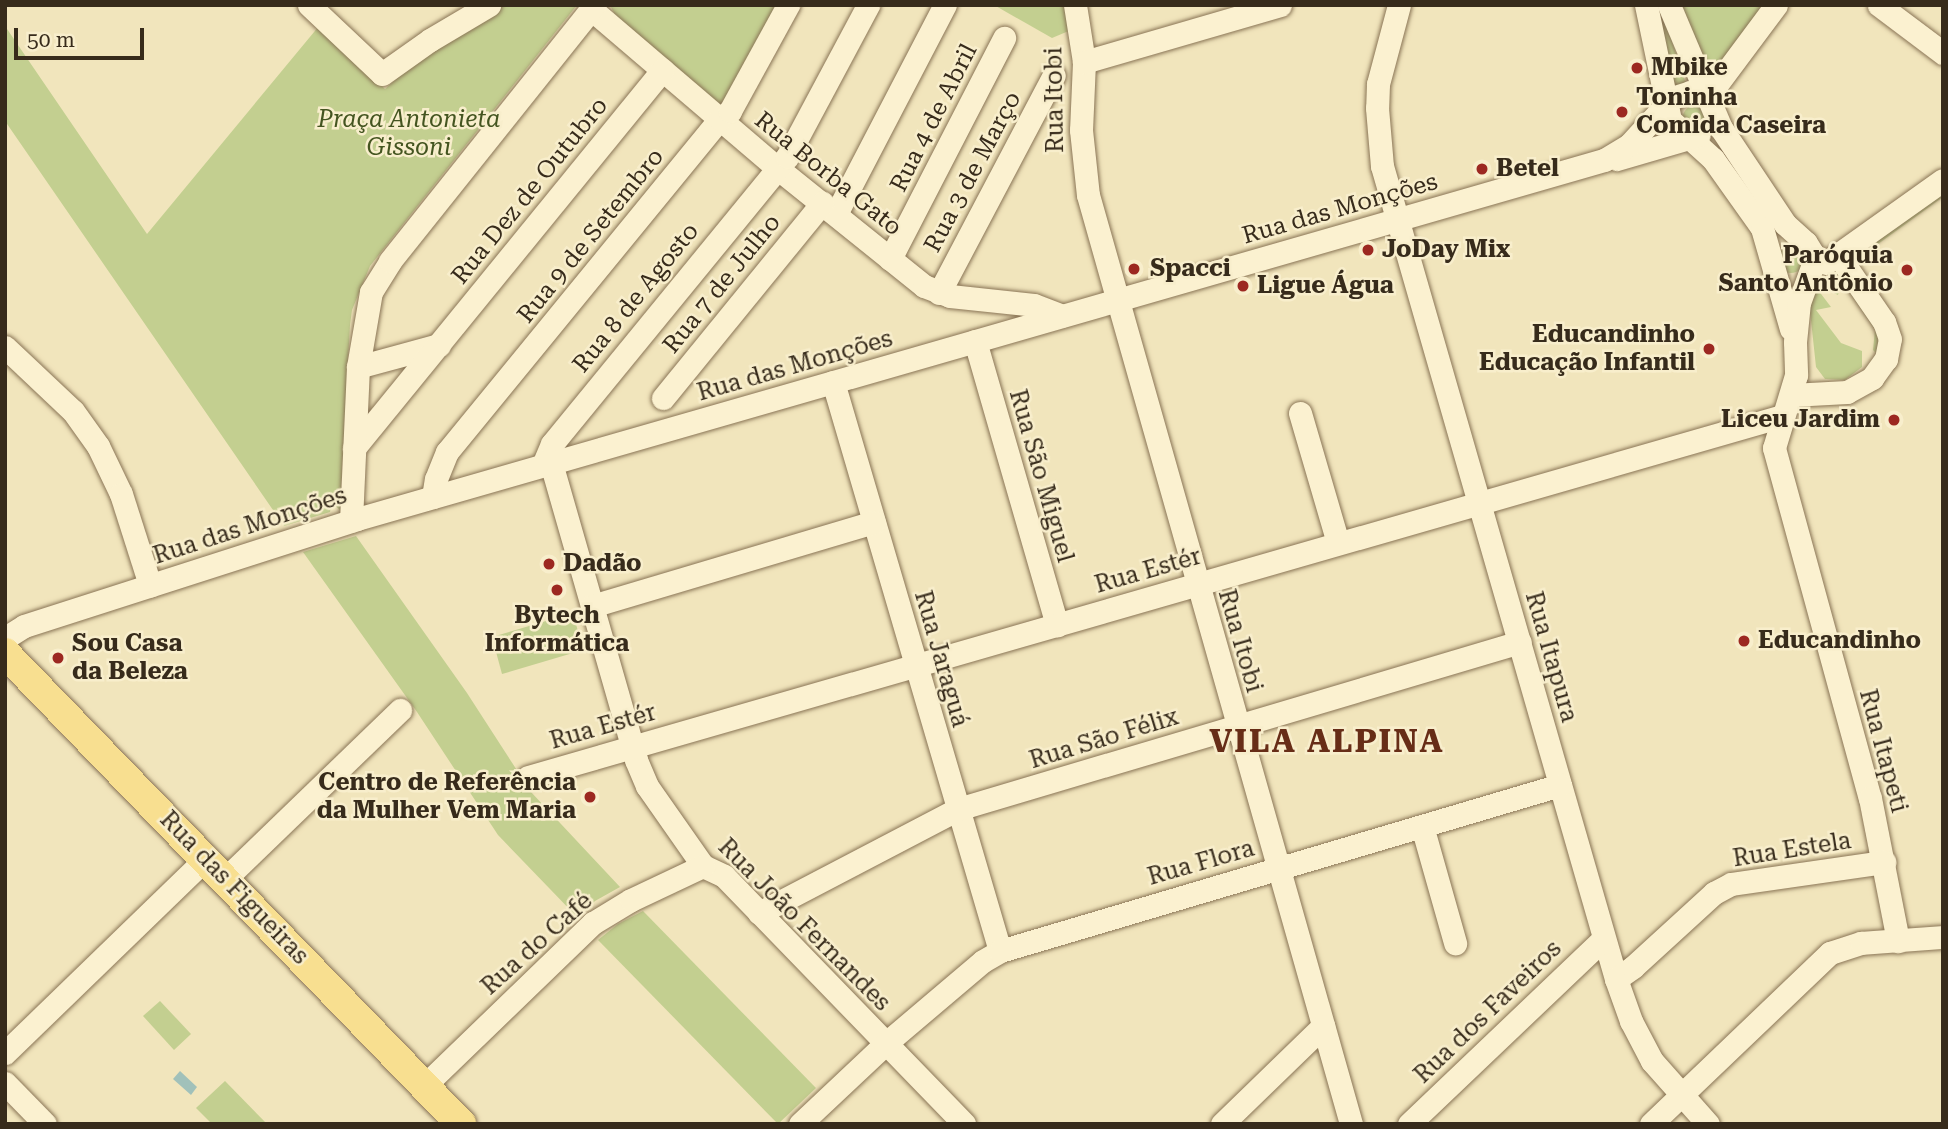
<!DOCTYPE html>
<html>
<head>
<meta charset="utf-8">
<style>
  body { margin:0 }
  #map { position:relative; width:1948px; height:1129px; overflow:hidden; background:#f1e5bc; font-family:"Roboto Serif",serif }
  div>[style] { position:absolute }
  .green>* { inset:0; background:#c3cf90 }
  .round { border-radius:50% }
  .water>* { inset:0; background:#a1c1ba }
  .roads { filter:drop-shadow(0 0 2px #897455) drop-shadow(0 0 2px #897455) }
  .minor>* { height:23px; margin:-11.5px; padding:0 11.5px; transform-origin:11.5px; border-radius:11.5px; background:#fbf1d0 }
  .major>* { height:30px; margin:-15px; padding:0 15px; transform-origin:15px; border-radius:15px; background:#f8df90 }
  .dots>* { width:19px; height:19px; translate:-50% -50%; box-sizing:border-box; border:4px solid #f8eecc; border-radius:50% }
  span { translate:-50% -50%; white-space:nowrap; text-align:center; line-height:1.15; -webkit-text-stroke:5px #f8eecc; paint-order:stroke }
  .poi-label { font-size:24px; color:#372b1b; font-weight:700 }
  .left { translate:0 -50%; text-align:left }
  .right { translate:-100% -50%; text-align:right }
  .street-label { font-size:24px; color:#372b1b }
  .park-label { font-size:24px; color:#445520; font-style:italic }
  .district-label { font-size:32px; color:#672d17; font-weight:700; letter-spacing:2px }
  .frame { position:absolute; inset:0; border:7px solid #372b1b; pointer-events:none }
  .scale { position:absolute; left:14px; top:28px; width:130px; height:32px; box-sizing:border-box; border:4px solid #372b1b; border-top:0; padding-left:9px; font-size:21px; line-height:24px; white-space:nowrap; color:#372b1b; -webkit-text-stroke:5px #f8eecc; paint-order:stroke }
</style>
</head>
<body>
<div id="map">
  <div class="green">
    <i style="clip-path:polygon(503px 5px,577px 5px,370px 266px,352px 310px,350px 325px,340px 510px,332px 503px,330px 512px,284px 526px,5px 121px,5px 26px,147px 234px,319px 26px,385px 89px,433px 46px)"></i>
    <i style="clip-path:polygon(610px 5px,780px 5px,724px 108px,617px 19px)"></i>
    <i style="clip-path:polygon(994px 5px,1066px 5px,1071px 30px,1052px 38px)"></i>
    <i style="clip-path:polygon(1654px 5px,1660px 5px,1686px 84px,1674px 85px)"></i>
    <i style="clip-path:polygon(1678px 5px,1766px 5px,1721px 62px,1715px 65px,1703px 59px)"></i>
    <i class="round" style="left:1683px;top:106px;width:22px;height:22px"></i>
    <i style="clip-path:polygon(1943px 193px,1943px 197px,1878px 244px,1869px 243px)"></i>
    <i class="round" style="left:1778px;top:247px;width:26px;height:26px"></i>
    <i style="clip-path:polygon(1836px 265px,1880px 324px,1877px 354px,1873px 350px,1875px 330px,1844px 284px,1840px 285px,1838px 295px,1832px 292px,1829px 272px)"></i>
    <i style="clip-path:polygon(1815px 286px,1831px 307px,1816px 310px,1841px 343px,1862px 351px,1862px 367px,1845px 380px,1825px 379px,1816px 367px,1808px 292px)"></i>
    <i style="clip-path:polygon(356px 536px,467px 693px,531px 792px,620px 887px,595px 901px,577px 917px,498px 835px,417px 712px,303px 552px)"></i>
    <i style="clip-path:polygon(573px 613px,583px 650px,502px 674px,492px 637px)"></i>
    <i style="clip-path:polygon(643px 911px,816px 1088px,778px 1124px,598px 940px,618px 924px)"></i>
    <i style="clip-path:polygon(160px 1001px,191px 1034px,174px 1050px,143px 1016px)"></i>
    <i style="clip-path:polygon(225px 1081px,267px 1124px,212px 1124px,196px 1108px)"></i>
  </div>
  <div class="water">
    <i style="clip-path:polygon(180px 1071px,197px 1087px,191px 1095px,173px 1079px)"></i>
  </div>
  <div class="roads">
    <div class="minor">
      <i style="left:309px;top:5px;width:100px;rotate:43.4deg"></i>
      <i style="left:382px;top:74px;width:59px;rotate:-35.3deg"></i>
      <i style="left:430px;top:40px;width:69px;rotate:-30.7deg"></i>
      <i style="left:1075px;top:5px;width:58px;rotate:81deg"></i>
      <i style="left:1084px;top:62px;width:68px;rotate:92.5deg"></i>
      <i style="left:1081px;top:130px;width:65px;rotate:83.9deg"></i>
      <i style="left:1088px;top:195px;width:966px;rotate:74.19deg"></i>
      <i style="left:1399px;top:5px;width:82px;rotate:104.9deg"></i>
      <i style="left:1378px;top:84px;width:24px;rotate:92deg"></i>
      <i style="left:1377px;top:108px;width:58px;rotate:85.1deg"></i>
      <i style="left:1382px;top:166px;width:846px;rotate:73.94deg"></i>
      <i style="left:1616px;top:979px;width:45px;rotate:70.3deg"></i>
      <i style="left:1631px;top:1021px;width:45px;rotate:62.3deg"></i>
      <i style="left:1652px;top:1061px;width:84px;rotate:48.4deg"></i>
      <i style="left:1646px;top:5px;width:117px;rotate:78.2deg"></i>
      <i style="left:1670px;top:120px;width:58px;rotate:42.2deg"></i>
      <i style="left:1713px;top:159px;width:85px;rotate:54.6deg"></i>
      <i style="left:1762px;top:228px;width:105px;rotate:74deg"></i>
      <i style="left:1669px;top:5px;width:134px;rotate:67.1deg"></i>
      <i style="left:1721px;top:128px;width:115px;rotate:56.3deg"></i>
      <i style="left:1785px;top:224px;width:28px;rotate:42deg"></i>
      <i style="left:1806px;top:243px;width:13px;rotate:58deg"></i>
      <i style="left:1813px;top:254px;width:13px;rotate:94deg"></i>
      <i style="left:1812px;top:267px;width:37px;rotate:110deg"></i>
      <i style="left:1799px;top:302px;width:40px;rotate:95.7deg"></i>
      <i style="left:1795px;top:342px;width:33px;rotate:88deg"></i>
      <i style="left:1796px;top:375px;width:76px;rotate:106.8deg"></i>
      <i style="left:1774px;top:448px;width:363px;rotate:74.7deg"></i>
      <i style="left:1870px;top:798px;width:146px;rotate:78.9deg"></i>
      <i style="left:1879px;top:5px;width:80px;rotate:36.9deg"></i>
      <i style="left:591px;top:9px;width:243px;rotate:40.5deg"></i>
      <i style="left:776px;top:167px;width:190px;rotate:38.8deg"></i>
      <i style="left:924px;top:286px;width:28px;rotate:21deg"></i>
      <i style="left:950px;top:296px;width:84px;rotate:6.1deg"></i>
      <i style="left:1034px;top:305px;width:30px;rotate:21deg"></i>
      <i style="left:1084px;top:62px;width:204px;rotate:-16.2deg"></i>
      <i style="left:1709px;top:95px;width:112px;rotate:-53.3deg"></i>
      <i style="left:1617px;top:159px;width:85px;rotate:-16.3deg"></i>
      <i style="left:836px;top:214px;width:236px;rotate:-62.5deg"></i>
      <i style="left:890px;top:259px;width:249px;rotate:-62.7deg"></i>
      <i style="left:1826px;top:263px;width:143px;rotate:-35.4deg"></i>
      <i style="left:939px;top:293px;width:246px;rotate:-62.2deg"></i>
      <i style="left:975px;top:341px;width:296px;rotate:73.9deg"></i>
      <i style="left:5px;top:347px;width:93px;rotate:43.3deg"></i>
      <i style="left:73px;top:411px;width:43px;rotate:54.5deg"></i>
      <i style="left:98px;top:446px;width:53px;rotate:64.4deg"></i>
      <i style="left:121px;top:494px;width:96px;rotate:72.3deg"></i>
      <i style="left:358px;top:367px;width:84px;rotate:-15.2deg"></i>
      <i style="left:833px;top:382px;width:593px;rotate:73.64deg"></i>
      <i style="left:1791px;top:395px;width:56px;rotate:-3.1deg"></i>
      <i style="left:1847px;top:392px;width:29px;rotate:-29deg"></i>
      <i style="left:1872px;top:378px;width:24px;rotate:-54deg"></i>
      <i style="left:1886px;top:359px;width:20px;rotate:-79deg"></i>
      <i style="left:1890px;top:339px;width:18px;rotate:-109deg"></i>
      <i style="left:1884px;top:322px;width:81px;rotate:-124.5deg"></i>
      <i style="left:663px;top:398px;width:252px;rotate:-50.8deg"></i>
      <i style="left:1300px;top:413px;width:135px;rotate:73.7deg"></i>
      <i style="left:354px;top:448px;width:488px;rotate:-50.8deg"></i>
      <i style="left:551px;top:463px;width:309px;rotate:74deg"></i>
      <i style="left:636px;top:760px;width:28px;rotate:67deg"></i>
      <i style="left:647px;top:786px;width:98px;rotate:55deg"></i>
      <i style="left:703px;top:866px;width:23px;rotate:25deg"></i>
      <i style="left:724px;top:876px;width:345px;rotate:45.9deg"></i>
      <i style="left:543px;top:465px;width:23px;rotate:-67deg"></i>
      <i style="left:552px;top:444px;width:371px;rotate:-50.7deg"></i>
      <i style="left:787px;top:157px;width:172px;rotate:-61.9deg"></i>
      <i style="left:433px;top:497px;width:18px;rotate:-81deg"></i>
      <i style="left:436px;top:479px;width:29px;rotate:-68deg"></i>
      <i style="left:447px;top:452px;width:431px;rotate:-50.7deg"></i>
      <i style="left:720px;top:119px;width:13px;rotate:-39deg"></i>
      <i style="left:730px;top:111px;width:121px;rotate:-61.3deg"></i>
      <i style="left:351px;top:521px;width:154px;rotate:-87.4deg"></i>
      <i style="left:358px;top:367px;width:76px;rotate:-80.2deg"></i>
      <i style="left:371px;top:292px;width:36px;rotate:-58deg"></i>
      <i style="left:390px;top:261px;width:327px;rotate:-51.4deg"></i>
      <i style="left:592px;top:606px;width:294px;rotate:-16.6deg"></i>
      <i style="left:5px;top:638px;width:22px;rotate:-32deg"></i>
      <i style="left:24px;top:626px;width:350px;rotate:-17.8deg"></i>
      <i style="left:357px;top:519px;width:1298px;rotate:-16.06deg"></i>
      <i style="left:1604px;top:160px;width:29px;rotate:-31deg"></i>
      <i style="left:1629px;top:145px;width:64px;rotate:-47.5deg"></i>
      <i style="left:1672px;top:98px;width:19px;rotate:-18deg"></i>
      <i style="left:1690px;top:92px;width:19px;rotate:9deg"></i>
      <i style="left:528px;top:777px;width:1305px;rotate:-16.06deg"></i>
      <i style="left:1422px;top:826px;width:122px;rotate:74.2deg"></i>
      <i style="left:226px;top:878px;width:242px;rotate:-44deg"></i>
      <i style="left:759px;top:913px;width:225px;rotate:-27.6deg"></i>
      <i style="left:958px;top:809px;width:586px;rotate:-16.55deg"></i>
      <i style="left:1616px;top:979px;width:21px;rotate:-35deg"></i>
      <i style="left:1633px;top:967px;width:110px;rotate:-42.4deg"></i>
      <i style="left:1714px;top:893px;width:19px;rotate:-28deg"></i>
      <i style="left:1731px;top:884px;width:155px;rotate:-8.2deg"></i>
      <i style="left:5px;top:1053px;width:280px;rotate:-44.1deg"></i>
      <i style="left:5px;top:1083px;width:57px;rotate:45.7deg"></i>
      <i style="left:424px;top:1086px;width:235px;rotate:-44deg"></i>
      <i style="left:593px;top:923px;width:44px;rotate:-31.2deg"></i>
      <i style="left:631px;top:900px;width:80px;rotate:-25.3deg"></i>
      <i style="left:800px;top:1124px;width:117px;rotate:-43.3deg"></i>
      <i style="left:885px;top:1044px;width:128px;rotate:-40.3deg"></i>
      <i style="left:983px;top:961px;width:20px;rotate:-30deg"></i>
      <i style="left:1000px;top:951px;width:584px;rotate:-16.51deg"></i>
      <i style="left:1222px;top:1124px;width:141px;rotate:-44.1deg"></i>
      <i style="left:1409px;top:1124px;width:268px;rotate:-43.6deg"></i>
      <i style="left:1651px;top:1124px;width:248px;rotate:-43.7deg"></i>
      <i style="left:1830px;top:953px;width:33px;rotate:-18deg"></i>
      <i style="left:1861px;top:943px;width:82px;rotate:-4.2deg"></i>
    </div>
    <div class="major">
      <i style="left:5px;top:653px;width:656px;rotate:45.93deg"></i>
    </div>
  </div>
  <div class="dots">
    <i style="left:1637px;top:68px;background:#9c2821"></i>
    <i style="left:1622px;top:112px;background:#9c2821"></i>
    <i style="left:1482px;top:169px;background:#9c2821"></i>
    <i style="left:1368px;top:250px;background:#9c2821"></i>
    <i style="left:1134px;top:269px;background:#9c2821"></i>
    <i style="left:1907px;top:270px;background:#9c2821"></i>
    <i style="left:1243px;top:286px;background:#9c2821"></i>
    <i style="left:1709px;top:349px;background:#9c2821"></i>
    <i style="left:1894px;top:420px;background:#9c2821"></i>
    <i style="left:549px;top:564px;background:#9c2821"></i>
    <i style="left:557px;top:590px;background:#9c2821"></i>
    <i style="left:1744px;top:641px;background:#9c2821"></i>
    <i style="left:58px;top:658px;background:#9c2821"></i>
    <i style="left:590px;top:797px;background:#9c2821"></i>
  </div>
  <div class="poi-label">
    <span class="left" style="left:1651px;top:68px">Mbike</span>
    <span class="left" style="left:1636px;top:112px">Toninha<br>Comida Caseira</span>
    <span class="left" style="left:1496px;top:169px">Betel</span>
    <span class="left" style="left:1382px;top:250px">JoDay Mix</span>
    <span class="right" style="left:1893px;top:270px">Paróquia<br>Santo Antônio</span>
    <span class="left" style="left:1150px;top:269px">Spacci</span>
    <span class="left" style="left:1257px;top:286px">Ligue Água</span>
    <span class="right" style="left:1695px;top:349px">Educandinho<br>Educação Infantil</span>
    <span class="right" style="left:1880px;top:420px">Liceu Jardim</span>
    <span class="left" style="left:563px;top:564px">Dadão</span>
    <span style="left:557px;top:630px">Bytech<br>Informática</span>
    <span class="left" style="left:1758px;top:641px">Educandinho</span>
    <span class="left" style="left:72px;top:658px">Sou Casa<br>da Beleza</span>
    <span class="right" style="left:576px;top:797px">Centro de Referência<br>da Mulher Vem Maria</span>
  </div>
  <div class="street-label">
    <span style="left:1055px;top:100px;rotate:-91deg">Rua Itobi</span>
    <span style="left:934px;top:118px;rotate:-63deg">Rua 4 de Abril</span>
    <span style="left:973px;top:172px;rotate:-62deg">Rua 3 de Março</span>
    <span style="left:828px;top:174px;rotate:39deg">Rua Borba Gato</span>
    <span style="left:530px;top:191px;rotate:-51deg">Rua Dez de Outubro</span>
    <span style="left:1340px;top:209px;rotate:-16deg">Rua das Monções</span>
    <span style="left:591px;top:236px;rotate:-51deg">Rua 9 de Setembro</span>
    <span style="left:722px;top:284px;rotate:-51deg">Rua 7 de Julho</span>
    <span style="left:636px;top:298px;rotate:-51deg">Rua 8 de Agosto</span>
    <span style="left:795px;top:366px;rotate:-16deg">Rua das Monções</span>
    <span style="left:1041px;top:476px;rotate:74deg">Rua São Miguel</span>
    <span style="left:250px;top:526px;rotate:-18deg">Rua das Monções</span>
    <span style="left:1148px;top:571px;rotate:-16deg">Rua Estér</span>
    <span style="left:1240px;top:641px;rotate:74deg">Rua Itobi</span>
    <span style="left:1551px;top:657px;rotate:74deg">Rua Itapura</span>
    <span style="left:941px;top:659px;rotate:74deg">Rua Jaraguá</span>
    <span style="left:603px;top:727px;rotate:-16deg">Rua Estér</span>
    <span style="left:1104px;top:739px;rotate:-17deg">Rua São Félix</span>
    <span style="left:1883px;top:751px;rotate:75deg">Rua Itapeti</span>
    <span style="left:1792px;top:850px;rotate:-9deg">Rua Estela</span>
    <span style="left:1201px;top:863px;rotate:-16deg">Rua Flora</span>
    <span style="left:234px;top:888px;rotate:46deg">Rua das Figueiras</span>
    <span style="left:804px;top:925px;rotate:45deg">Rua João Fernandes</span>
    <span style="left:537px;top:944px;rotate:-42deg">Rua do Café</span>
    <span style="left:1488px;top:1012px;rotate:-44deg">Rua dos Faveiros</span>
  </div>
  <div class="park-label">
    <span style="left:409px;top:134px">Praça Antonieta<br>Gissoni</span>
  </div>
  <div class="district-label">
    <span style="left:1327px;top:741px">VILA ALPINA</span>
  </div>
  <div class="frame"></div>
  <div class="scale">50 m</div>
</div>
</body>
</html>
